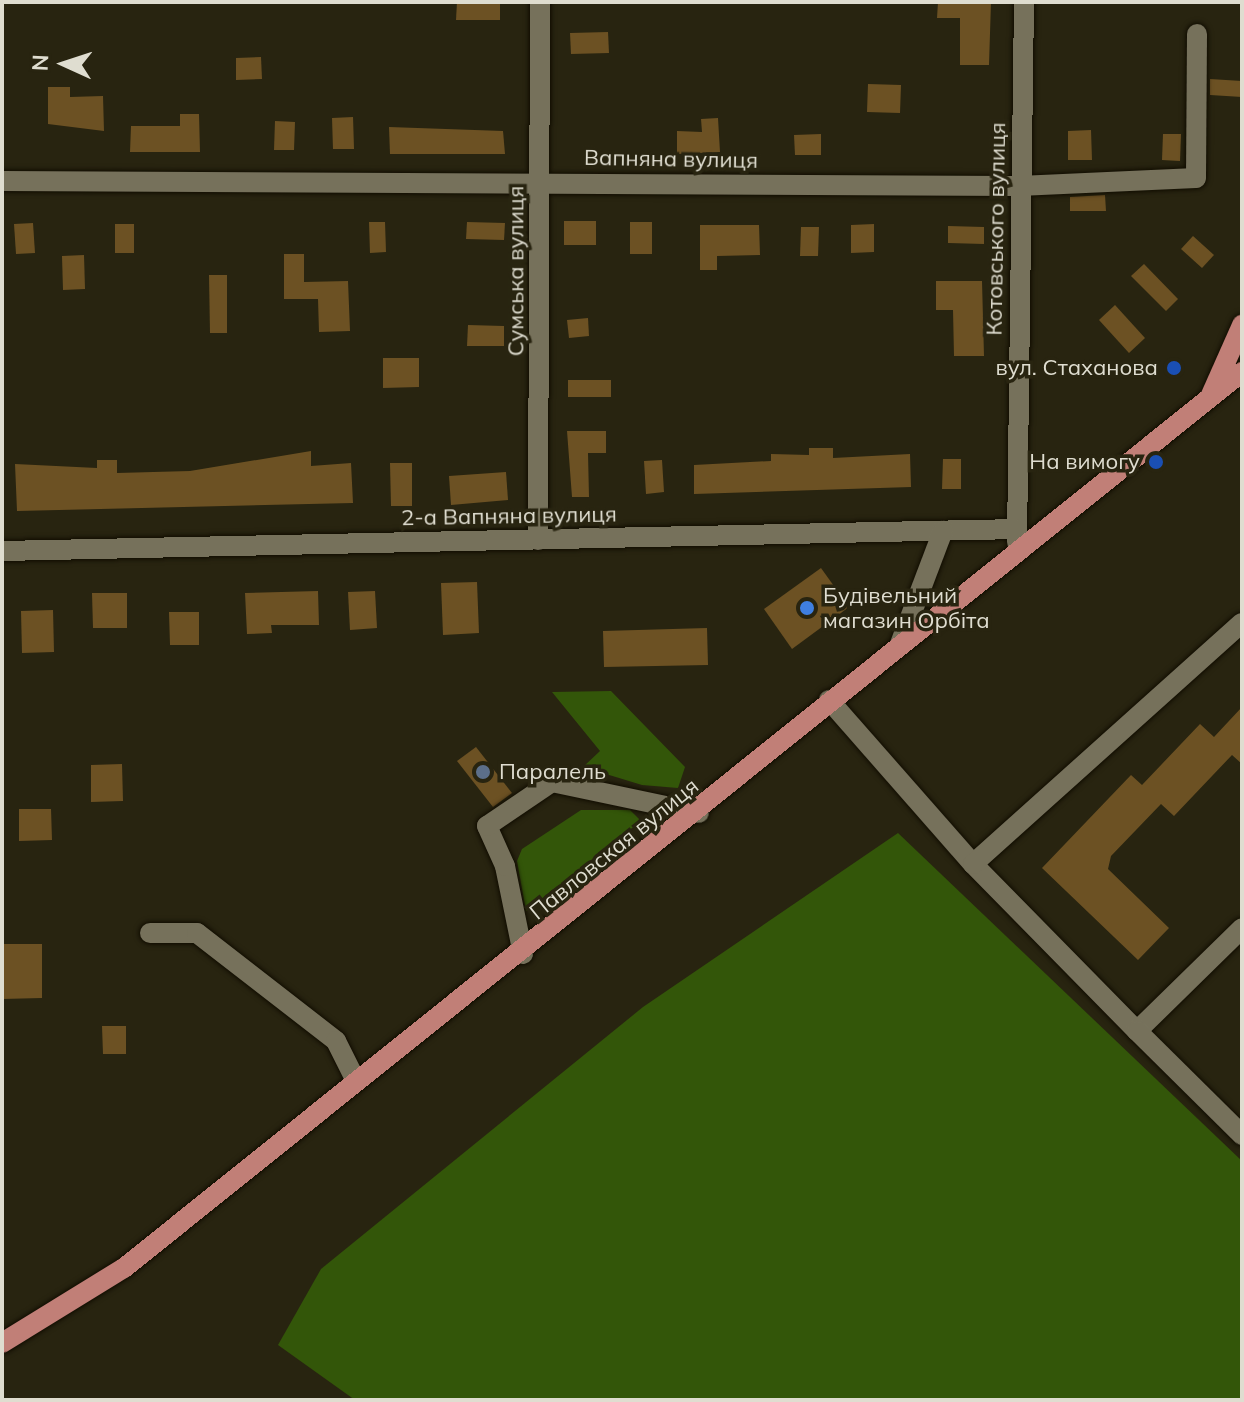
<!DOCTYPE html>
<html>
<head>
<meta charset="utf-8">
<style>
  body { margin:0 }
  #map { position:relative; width:1244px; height:1402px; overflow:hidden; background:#282410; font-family:Mulish,sans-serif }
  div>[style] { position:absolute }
  .green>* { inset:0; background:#335609 }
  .building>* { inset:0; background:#6c5123 }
  .roads { filter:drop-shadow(0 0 2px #110d00) drop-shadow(0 0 2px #110d00) }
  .minor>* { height:20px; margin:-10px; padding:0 10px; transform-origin:10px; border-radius:10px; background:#76715b }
  .major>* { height:20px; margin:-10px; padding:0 10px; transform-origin:10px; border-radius:10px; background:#c17f77 }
  .dots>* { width:22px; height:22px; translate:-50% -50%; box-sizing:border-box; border:4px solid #282410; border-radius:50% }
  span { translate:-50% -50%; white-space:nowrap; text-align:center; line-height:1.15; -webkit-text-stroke:7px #282410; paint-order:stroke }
  .street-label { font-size:22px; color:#dfddd0 }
  .poi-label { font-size:22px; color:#dfddd0 }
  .right { translate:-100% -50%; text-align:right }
  .left { translate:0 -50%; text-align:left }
  .frame { position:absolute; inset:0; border:4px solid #dfddd0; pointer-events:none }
  .north { position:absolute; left:24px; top:24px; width:80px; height:80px; -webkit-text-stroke:6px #282410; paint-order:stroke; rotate:273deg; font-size:22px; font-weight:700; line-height:32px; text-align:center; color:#dfddd0 }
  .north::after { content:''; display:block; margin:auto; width:28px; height:36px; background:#dfddd0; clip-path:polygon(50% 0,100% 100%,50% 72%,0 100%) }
</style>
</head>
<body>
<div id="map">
  <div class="green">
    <i style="clip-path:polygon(611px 691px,685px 767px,678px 788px,642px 785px,583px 767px,600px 751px,552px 692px)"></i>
    <i style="clip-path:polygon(581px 810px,630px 810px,641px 821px,526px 911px,517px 861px,522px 849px)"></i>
    <i style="clip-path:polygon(898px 833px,1242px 1161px,1242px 1400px,355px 1400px,278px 1345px,321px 1269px,643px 1007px)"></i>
  </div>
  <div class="building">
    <i style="clip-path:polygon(457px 2px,500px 2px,500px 20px,456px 20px)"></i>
    <i style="clip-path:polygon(938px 2px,991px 2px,989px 65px,960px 65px,960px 18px,937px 18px)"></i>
    <i style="clip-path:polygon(608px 32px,609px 53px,571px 54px,570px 33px)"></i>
    <i style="clip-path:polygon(261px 57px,262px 79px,236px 80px,236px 58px)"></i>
    <i style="clip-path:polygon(1210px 79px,1242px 81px,1242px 97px,1210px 95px)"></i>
    <i style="clip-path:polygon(868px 84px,901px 85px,900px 113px,867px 112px)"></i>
    <i style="clip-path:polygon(48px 87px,70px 87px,70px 97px,103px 96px,104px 131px,48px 124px)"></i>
    <i style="clip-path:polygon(180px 114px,199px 114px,200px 152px,130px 152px,131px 126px,180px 126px)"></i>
    <i style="clip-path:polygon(353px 117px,354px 149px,333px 149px,332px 118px)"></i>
    <i style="clip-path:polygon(718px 118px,720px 152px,677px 154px,677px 131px,702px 132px,701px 119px)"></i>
    <i style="clip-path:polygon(275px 121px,295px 122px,294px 150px,274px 150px)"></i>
    <i style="clip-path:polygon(389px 127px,503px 131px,505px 154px,390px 154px)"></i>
    <i style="clip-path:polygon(1091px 130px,1092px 160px,1068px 160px,1068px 131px)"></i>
    <i style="clip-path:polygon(821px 134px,821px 155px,795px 155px,794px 135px)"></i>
    <i style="clip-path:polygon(1163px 134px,1181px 134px,1180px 161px,1162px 160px)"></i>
    <i style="clip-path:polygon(1105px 195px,1106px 211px,1070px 211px,1070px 197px)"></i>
    <i style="clip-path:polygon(564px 221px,596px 221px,596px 245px,564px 245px)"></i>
    <i style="clip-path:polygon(369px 222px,385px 222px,386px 252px,370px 253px)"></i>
    <i style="clip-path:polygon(467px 222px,505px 223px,504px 240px,466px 239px)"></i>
    <i style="clip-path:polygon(630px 222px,652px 222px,652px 254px,630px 254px)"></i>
    <i style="clip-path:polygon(33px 223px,35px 253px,16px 254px,14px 224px)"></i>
    <i style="clip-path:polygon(115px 224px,134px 224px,134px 253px,115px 253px)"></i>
    <i style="clip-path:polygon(874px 224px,874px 252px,851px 253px,851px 225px)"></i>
    <i style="clip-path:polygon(700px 225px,759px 225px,760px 255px,717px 256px,717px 270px,700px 270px)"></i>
    <i style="clip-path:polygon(948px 226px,984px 227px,984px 244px,948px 243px)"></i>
    <i style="clip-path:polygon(801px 227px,819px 227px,818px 256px,800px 256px)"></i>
    <i style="clip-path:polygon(1193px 236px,1214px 255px,1202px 268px,1181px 249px)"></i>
    <i style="clip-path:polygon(284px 254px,304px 254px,304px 282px,348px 281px,350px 331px,319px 332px,318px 299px,284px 299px)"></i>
    <i style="clip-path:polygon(84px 255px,85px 289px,63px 290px,62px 256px)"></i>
    <i style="clip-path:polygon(1144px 264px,1178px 299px,1166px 311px,1131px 276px)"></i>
    <i style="clip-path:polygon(209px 275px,227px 275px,227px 333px,210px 333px)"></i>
    <i style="clip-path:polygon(936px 281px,982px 281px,984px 356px,954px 356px,953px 310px,936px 310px)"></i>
    <i style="clip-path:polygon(1115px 305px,1145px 338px,1129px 353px,1099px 320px)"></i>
    <i style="clip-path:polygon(588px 318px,589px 336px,569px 338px,567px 320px)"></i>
    <i style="clip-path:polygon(468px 325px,504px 326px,504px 346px,467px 346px)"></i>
    <i style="clip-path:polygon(383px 358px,419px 358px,419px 387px,383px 388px)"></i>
    <i style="clip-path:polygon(568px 380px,611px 380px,611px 397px,568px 397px)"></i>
    <i style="clip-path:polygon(567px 431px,606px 431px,606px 453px,588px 453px,589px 497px,572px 497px)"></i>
    <i style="clip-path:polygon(809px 448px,833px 448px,833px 458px,910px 454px,911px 487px,694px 494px,694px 465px,771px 461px,771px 454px,809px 455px)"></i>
    <i style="clip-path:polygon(311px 451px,311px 466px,351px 463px,353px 503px,17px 511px,15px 464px,97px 468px,97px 460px,117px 460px,117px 473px,190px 471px)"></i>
    <i style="clip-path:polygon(943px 459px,961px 459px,961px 489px,942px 489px)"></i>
    <i style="clip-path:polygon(662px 460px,664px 492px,646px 494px,644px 461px)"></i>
    <i style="clip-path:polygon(390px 463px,412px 463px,412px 506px,391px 506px)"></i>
    <i style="clip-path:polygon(506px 472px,508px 500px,451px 505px,449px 476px)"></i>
    <i style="clip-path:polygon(821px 568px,849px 607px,792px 649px,764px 609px)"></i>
    <i style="clip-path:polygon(477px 582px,479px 633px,443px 635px,441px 583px)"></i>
    <i style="clip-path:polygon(318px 591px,319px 625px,271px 625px,272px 633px,247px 634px,245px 593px)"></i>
    <i style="clip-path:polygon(375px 591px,377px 628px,350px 630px,348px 592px)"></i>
    <i style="clip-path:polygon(92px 593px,127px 593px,127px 628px,93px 628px)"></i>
    <i style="clip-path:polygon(53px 610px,54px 652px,22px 653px,21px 611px)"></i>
    <i style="clip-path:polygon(169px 612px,199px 612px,199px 645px,170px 645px)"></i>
    <i style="clip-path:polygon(707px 628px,708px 665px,604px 667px,603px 631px)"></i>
    <i style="clip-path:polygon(1242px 707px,1242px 764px,1232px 755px,1174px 816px,1161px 804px,1111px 856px,1108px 869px,1169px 928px,1138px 960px,1042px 868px,1131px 775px,1142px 785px,1200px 724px,1214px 737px)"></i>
    <i style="clip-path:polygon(476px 747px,512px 793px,493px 807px,457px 761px)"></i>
    <i style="clip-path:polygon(122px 764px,123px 801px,91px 802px,91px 765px)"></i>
    <i style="clip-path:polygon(19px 809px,51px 809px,52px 840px,19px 841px)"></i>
    <i style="clip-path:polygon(2px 944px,42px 944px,42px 998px,2px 999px)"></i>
    <i style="clip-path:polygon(102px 1026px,126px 1026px,126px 1054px,103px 1054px)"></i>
  </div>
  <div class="roads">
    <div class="minor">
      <i style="left:2px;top:181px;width:1017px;rotate:0.28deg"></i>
      <i style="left:1019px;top:186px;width:177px;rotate:-2.6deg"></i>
      <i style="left:1196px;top:178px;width:144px;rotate:-89.6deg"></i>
      <i style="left:538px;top:540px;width:538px;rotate:-89.79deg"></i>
      <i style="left:1017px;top:542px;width:540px;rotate:-89.26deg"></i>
      <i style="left:2px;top:551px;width:1015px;rotate:-1.24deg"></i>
      <i style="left:900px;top:644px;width:121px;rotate:-69.2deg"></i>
      <i style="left:829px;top:700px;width:218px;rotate:48.7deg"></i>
      <i style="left:973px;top:864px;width:234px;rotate:45.5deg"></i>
      <i style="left:1137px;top:1031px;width:147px;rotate:-44.4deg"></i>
      <i style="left:973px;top:864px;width:361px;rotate:-41.9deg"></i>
      <i style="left:150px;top:933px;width:47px"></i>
      <i style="left:197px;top:933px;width:176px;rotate:37.8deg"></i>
      <i style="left:336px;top:1041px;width:45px;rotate:63.4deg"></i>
      <i style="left:523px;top:954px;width:90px;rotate:-101.6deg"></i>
      <i style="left:505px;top:866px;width:44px;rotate:-114.2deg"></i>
      <i style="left:487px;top:826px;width:78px;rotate:-34.1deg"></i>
      <i style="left:552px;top:782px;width:150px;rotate:11.9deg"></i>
      <i style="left:1137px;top:1031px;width:148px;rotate:44.7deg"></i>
    </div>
    <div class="major">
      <i style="left:1211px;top:395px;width:77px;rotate:-66.1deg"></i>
      <i style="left:2px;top:1343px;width:143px;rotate:-31.6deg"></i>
      <i style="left:124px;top:1268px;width:1433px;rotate:-38.71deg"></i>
    </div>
  </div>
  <div class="dots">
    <i style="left:1174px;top:368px;background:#1a4fb4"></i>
    <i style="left:1156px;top:462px;background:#1a4fb4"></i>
    <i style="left:807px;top:608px;background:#3f7fe0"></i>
    <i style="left:483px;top:772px;background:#5c6f8a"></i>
  </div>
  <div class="street-label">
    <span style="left:671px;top:159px;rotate:1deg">Вапняна вулиця</span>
    <span style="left:996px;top:229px;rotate:-89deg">Котовського вулиця</span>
    <span style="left:516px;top:271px;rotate:-90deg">Сумська вулиця</span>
    <span style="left:509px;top:516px;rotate:-1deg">2-а Вапняна вулиця</span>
    <span style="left:614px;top:849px;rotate:-39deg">Павловская вулиця</span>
  </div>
  <div class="poi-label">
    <span class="right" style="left:1158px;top:368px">вул. Стаханова</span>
    <span class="right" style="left:1140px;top:462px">На вимогу</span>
    <span class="left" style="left:823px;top:608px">Будівельний<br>магазин Орбіта</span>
    <span class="left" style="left:499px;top:772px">Паралель</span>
  </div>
  <div class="frame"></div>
  <div class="north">N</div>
</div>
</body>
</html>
